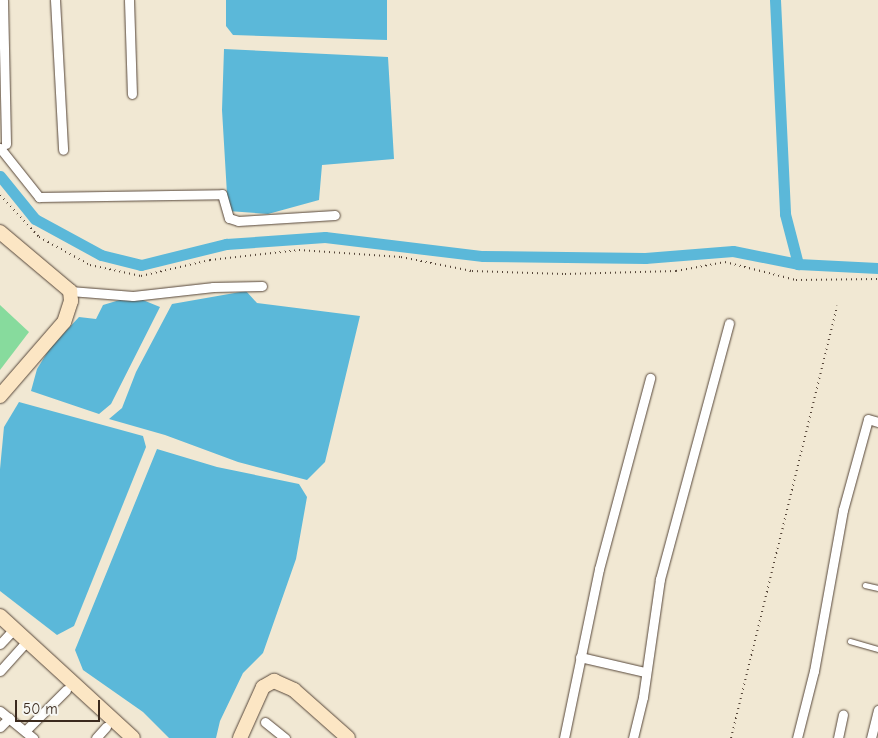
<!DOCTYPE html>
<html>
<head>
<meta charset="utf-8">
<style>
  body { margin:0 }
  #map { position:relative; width:878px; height:738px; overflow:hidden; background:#f1e8d3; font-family:"Comic Neue",sans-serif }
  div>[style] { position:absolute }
  .green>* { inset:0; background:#87db9d }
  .water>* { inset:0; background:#5bb8d9 }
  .canal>* { height:11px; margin:-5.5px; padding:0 5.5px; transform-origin:5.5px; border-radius:5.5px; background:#5bb8d9 }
  .path>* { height:2px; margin-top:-1px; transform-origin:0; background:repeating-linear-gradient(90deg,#564639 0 1px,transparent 0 5px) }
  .roads { filter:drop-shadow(0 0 1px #564639) drop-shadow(0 0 1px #564639) }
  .lane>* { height:4.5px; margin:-2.25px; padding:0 2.25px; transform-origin:2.25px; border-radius:2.25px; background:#fff }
  .street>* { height:9px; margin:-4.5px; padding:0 4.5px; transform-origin:4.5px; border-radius:4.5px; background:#fff }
  .secondary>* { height:14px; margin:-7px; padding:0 7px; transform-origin:7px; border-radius:7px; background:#fce6c4 }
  span { translate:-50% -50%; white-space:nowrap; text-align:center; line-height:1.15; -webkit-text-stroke:4px #f6f6f2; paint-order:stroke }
  .scale { position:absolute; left:15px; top:700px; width:85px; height:22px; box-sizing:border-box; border:2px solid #3b2a1e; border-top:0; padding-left:6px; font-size:15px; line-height:18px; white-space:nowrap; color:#3b2a1e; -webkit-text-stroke:4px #f6f6f2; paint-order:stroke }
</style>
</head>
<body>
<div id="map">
  <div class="green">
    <i style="clip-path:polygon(0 305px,29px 332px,0 370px)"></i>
  </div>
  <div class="water">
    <i style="clip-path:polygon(226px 0,387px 0,387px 40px,233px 35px,226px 26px)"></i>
    <i style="clip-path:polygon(224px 49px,388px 57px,394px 159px,322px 165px,319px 200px,268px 214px,228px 211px,222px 110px)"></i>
    <i style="clip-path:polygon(246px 291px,257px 303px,360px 316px,325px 462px,307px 480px,238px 462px,165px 435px,109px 419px,122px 408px,136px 372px,172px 304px)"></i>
    <i style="clip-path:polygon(133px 296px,160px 307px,111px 404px,99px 414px,31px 391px,37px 369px,50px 348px,79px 317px,96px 319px,103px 305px)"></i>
    <i style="clip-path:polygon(19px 402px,143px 436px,146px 447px,74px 626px,57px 635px,0 591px,0 469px,4px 427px)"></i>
    <i style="clip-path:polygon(157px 449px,217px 467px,299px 484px,307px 497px,296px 559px,263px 653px,243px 673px,220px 721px,216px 738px,169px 738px,143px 712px,83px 670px,75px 650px)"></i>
  </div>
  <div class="canal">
    <i style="left:775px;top:0;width:214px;rotate:87.3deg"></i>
    <i style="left:785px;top:214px;width:52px;rotate:75.4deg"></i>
    <i style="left:0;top:176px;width:55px;rotate:50.9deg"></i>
    <i style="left:35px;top:219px;width:75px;rotate:28.6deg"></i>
    <i style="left:101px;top:255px;width:41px;rotate:14deg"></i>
    <i style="left:141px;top:265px;width:88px;rotate:-13.9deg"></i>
    <i style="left:226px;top:244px;width:99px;rotate:-4deg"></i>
    <i style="left:325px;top:237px;width:159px;rotate:6.9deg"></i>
    <i style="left:483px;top:256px;width:162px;rotate:0.7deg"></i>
    <i style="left:645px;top:258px;width:88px;rotate:-4.5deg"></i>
    <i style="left:733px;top:251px;width:66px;rotate:11.3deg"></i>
    <i style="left:798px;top:264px;width:80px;rotate:2.9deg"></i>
  </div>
  <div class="path">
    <i style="left:0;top:195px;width:57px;rotate:47.1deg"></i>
    <i style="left:39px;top:237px;width:58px;rotate:28.8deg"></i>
    <i style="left:90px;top:265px;width:52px;rotate:12.2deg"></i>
    <i style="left:141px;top:276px;width:71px;rotate:-13.1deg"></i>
    <i style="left:210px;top:260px;width:90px;rotate:-6.4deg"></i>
    <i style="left:299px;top:250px;width:102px;rotate:3.9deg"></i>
    <i style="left:401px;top:257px;width:72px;rotate:11.2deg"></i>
    <i style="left:472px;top:271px;width:93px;rotate:1.8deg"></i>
    <i style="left:565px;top:274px;width:111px;rotate:-1.5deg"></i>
    <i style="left:676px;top:271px;width:50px;rotate:-10.4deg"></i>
    <i style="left:725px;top:262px;width:73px;rotate:14.2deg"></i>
    <i style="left:796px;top:280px;width:82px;rotate:-0.7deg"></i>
    <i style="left:731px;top:738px;width:445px;rotate:-76.2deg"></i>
  </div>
  <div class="roads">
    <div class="lane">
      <i style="left:865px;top:585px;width:13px;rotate:13deg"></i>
      <i style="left:850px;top:641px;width:29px;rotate:16deg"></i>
    </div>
    <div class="street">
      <i style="left:3px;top:0;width:144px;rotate:88.8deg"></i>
      <i style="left:55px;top:0;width:150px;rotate:86.9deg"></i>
      <i style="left:129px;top:0;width:94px;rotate:88.2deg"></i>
      <i style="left:0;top:148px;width:63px;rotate:51.5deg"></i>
      <i style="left:39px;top:197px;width:183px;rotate:-0.9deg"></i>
      <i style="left:222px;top:194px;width:25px;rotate:74deg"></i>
      <i style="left:229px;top:218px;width:9px;rotate:18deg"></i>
      <i style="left:238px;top:221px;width:97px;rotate:-3.5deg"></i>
      <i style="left:70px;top:291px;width:63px;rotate:4.5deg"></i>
      <i style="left:133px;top:296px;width:81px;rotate:-6.4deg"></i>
      <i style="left:213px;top:287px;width:49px;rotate:-1.2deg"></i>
      <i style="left:0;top:644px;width:21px;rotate:-47deg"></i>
      <i style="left:580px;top:657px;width:67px;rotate:13deg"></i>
      <i style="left:0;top:671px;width:40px;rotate:-48deg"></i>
      <i style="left:0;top:711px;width:43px;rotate:39.3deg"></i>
      <i style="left:265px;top:722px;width:26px;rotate:39deg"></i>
      <i style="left:0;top:727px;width:13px;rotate:-45deg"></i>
      <i style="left:25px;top:731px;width:58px;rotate:-45deg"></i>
      <i style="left:96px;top:738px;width:15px;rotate:-48deg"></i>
      <i style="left:564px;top:738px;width:173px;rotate:-78.3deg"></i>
      <i style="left:599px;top:569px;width:198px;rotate:-75deg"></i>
      <i style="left:633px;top:738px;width:42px;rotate:-76.3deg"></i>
      <i style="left:643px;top:697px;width:119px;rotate:-81.8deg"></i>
      <i style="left:660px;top:579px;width:265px;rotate:-74.9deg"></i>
      <i style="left:797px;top:738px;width:69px;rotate:-75.8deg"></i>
      <i style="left:814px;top:671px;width:164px;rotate:-79.8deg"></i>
      <i style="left:843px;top:510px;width:94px;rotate:-74.6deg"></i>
      <i style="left:868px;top:419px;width:10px;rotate:17deg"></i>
      <i style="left:838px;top:738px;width:24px;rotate:-78deg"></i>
      <i style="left:871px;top:738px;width:29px;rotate:-76deg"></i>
    </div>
    <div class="secondary">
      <i style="left:0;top:232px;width:92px;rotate:40.1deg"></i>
      <i style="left:70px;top:291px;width:10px;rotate:84deg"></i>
      <i style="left:71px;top:301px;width:22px;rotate:108deg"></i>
      <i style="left:64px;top:322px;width:98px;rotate:130.9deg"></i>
      <i style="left:0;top:616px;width:180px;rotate:42.5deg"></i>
      <i style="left:240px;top:738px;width:56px;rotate:-65.7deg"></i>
      <i style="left:263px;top:687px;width:13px;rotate:-29deg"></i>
      <i style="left:274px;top:681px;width:22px;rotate:24deg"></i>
      <i style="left:294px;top:690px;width:72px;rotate:41.6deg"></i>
    </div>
  </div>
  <div class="scale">50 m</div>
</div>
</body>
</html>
